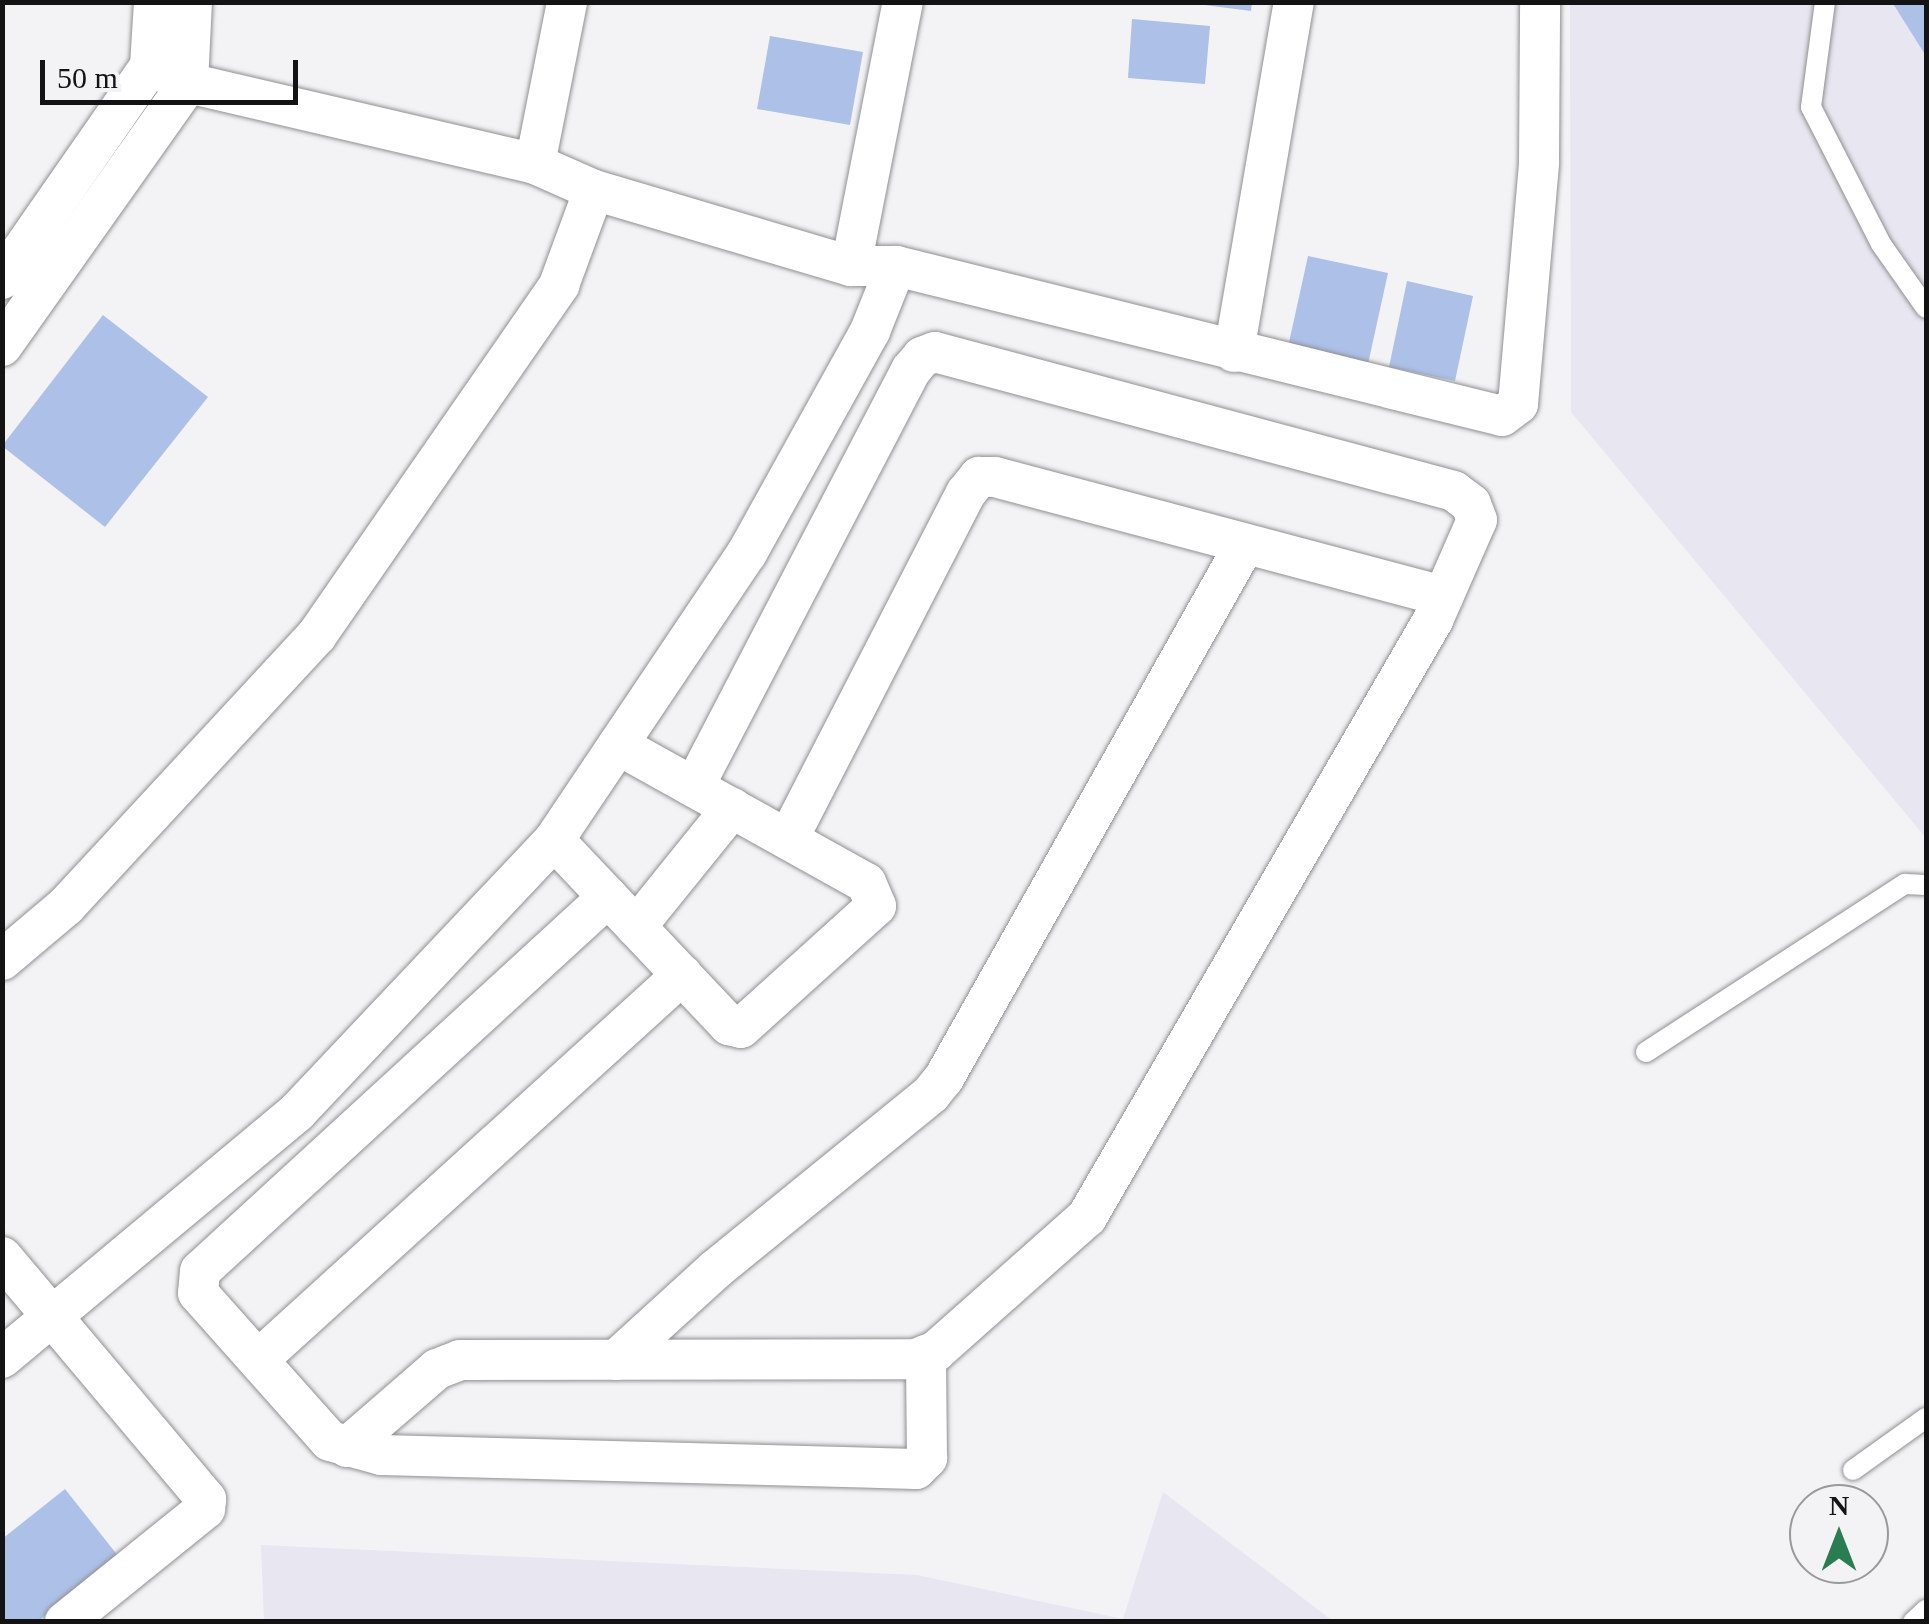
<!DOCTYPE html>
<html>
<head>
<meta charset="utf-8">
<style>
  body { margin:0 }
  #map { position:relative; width:1929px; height:1624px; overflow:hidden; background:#f3f3f6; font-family:Georgia,serif }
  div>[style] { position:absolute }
  .built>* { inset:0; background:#e7e6f1 }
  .building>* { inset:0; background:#acc0e8 }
  .roads { filter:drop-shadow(0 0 2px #908f92) drop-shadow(0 0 2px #908f92) }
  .service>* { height:20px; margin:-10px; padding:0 10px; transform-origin:10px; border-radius:10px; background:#fff }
  .minor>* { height:40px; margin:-20px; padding:0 20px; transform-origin:20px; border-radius:20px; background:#fff }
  span { translate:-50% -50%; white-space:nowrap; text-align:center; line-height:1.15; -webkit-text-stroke:8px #f3f3f6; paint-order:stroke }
  .frame { position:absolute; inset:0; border:5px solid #131314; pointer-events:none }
  .north { position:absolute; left:1789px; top:1484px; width:100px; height:100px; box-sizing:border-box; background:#f3f3f6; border:2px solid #99999c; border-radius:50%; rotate:0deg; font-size:28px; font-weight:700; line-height:40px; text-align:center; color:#131314 }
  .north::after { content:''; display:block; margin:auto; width:35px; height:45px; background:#297d50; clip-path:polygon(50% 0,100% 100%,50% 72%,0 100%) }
  .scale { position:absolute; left:40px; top:60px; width:258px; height:45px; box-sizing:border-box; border:5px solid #131314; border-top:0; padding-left:12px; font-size:30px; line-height:35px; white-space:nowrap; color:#131314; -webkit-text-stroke:8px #f3f3f6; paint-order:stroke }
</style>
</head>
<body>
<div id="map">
  <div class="built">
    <i style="clip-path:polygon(1570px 3px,1926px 3px,1926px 838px,1571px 412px)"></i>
    <i style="clip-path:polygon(1163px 1492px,1333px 1621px,264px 1621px,261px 1545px,917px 1575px,1123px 1619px)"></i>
  </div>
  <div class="building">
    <i style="clip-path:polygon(1181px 2px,1252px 2px,1251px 11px)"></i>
    <i style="clip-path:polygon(1892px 2px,1926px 2px,1926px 56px)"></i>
    <i style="clip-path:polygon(1132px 19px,1210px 26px,1205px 84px,1128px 78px)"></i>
    <i style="clip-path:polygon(770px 36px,863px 52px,850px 125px,757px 109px)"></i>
    <i style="clip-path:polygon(1308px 256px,1388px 273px,1368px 364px,1288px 347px)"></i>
    <i style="clip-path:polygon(1407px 281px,1473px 296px,1455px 381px,1389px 367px)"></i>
    <i style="clip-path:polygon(103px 315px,208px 397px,105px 527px,2px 446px)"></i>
    <i style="clip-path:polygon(65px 1489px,119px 1557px,37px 1622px,2px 1622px,2px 1539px)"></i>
  </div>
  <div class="roads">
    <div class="service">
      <i style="left:1825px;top:2px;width:106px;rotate:97.6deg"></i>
      <i style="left:1811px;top:107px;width:154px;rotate:62.9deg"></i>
      <i style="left:1881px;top:244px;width:78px;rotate:54.9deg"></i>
      <i style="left:1646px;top:1052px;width:309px;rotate:-33deg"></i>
      <i style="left:1905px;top:884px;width:21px;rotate:3deg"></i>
      <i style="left:1853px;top:1470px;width:90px;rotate:-35.5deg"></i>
      <i style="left:1913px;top:1622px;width:18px;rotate:-43deg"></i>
    </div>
    <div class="minor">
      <i style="left:150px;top:66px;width:42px;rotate:24.1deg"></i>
      <i style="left:188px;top:83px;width:356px;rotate:13.1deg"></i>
      <i style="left:535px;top:164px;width:64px;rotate:23.8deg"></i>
      <i style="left:594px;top:190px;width:268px;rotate:16.5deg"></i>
      <i style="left:851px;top:266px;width:45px"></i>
      <i style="left:896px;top:266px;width:624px;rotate:13.9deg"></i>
      <i style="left:1502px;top:416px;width:20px;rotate:-37deg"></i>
      <i style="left:1518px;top:404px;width:243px;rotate:-85deg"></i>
      <i style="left:1539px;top:162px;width:160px;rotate:-89.6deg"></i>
      <i style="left:535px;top:164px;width:165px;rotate:-78.8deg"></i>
      <i style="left:851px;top:266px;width:269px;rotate:-78.9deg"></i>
      <i style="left:2px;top:279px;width:259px;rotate:-55.2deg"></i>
      <i style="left:150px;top:66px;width:64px;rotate:-86.4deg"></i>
      <i style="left:2px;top:346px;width:322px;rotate:-54.7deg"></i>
      <i style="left:188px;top:83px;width:81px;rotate:-87.2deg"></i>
      <i style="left:1234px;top:352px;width:355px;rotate:-80.3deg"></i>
      <i style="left:788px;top:839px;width:389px;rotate:-62.8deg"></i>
      <i style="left:966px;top:493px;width:21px;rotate:-51deg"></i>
      <i style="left:979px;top:477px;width:16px"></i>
      <i style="left:995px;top:477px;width:464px;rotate:14.9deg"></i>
      <i style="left:554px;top:840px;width:255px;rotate:46.6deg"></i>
      <i style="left:729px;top:1025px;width:12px;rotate:14deg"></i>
      <i style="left:741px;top:1028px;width:182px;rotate:-42.1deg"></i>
      <i style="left:876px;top:906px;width:25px;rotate:-113deg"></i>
      <i style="left:866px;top:883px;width:284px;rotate:-150.9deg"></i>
      <i style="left:608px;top:897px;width:553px;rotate:137.49deg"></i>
      <i style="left:200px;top:1271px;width:22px;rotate:95deg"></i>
      <i style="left:198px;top:1293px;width:198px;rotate:48.3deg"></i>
      <i style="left:330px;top:1441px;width:53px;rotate:15.4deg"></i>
      <i style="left:381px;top:1455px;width:535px;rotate:1.5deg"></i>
      <i style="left:916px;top:1469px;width:16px;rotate:-45deg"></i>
      <i style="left:927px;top:1458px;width:103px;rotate:-90.6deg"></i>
      <i style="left:636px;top:927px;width:153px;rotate:-51.1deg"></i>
      <i style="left:2px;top:960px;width:84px;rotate:-40.2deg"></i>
      <i style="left:66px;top:906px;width:369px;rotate:-47.2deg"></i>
      <i style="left:317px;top:635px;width:426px;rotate:-55.3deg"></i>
      <i style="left:559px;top:285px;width:101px;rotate:-69.8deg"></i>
      <i style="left:2px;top:1257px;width:317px;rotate:49.9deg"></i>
      <i style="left:206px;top:1499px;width:10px;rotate:96deg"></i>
      <i style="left:205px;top:1509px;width:180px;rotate:141.1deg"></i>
      <i style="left:2px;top:1358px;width:384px;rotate:-39.8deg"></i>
      <i style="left:297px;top:1112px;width:374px;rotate:-46.6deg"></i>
      <i style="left:554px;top:840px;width:346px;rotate:-56.1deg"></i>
      <i style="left:747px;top:553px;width:254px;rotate:-61deg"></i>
      <i style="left:870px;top:331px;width:70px;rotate:-68.2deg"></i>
      <i style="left:258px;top:1360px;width:573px;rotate:-42.24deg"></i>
      <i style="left:616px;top:1360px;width:135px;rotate:-42.3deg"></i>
      <i style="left:716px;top:1269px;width:277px;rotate:-39.1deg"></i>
      <i style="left:931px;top:1094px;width:21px;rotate:-51deg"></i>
      <i style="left:944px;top:1078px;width:613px;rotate:-60.59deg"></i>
      <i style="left:347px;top:1447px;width:119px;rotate:-40.9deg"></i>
      <i style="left:437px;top:1369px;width:25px;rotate:-21deg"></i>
      <i style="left:460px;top:1360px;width:456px;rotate:-0.1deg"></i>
      <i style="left:916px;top:1359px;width:22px;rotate:-22deg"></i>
      <i style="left:936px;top:1351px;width:202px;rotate:-41.6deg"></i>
      <i style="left:1087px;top:1217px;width:690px;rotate:-59.9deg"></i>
      <i style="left:1433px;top:620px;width:109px;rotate:-66.3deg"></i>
      <i style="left:1477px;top:520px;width:17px;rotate:-111deg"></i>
      <i style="left:1471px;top:504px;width:21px;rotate:-143deg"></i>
      <i style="left:1454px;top:491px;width:537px;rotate:-165.01deg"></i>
      <i style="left:935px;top:352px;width:14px;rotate:159deg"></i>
      <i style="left:922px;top:357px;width:17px;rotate:130deg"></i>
      <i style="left:911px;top:370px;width:470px;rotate:117.5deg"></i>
    </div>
  </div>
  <div class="frame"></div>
  <div class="north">N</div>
  <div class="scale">50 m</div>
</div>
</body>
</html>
